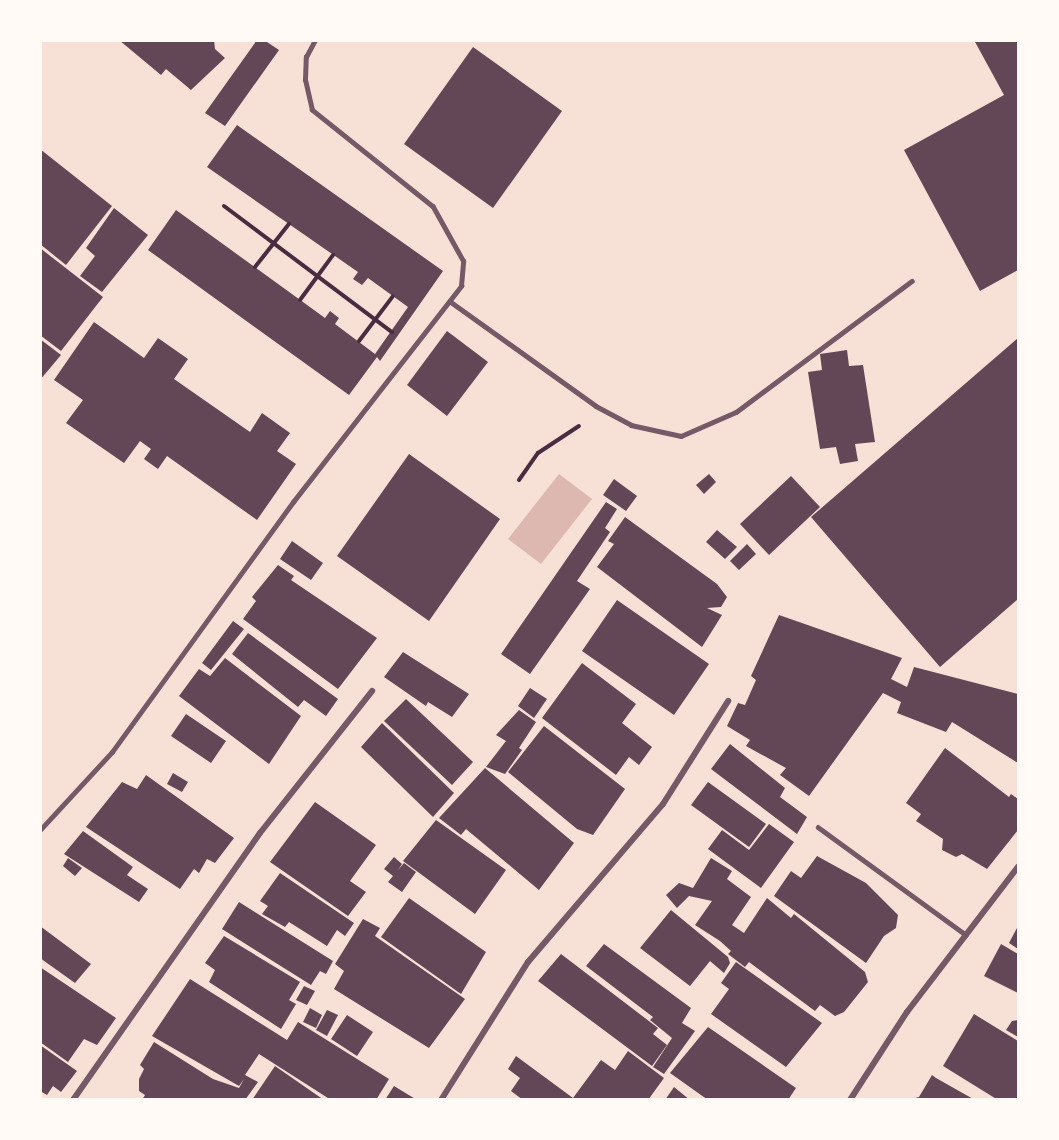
<!DOCTYPE html>
<html>
<head>
<meta charset="utf-8">
<style>
  body { margin:0 }
  #map { position:relative; width:1059px; height:1140px; overflow:hidden; background:#f7e1d7; font-family:"Sofia Sans Condensed",sans-serif }
  div>[style] { position:absolute }
  .water>* { inset:0; background:#dcb8b0 }
  .building>* { inset:0; background:#644757 }
  .path>* { height:4px; margin:-2px; padding:0 2px; transform-origin:2px; border-radius:2px; background:#4a2c40 }
  .service>* { height:4.5px; margin:-2.25px; padding:0 2.25px; transform-origin:2.25px; border-radius:2.25px; background:#755966 }
  .minor>* { height:6px; margin:-3px; padding:0 3px; transform-origin:3px; border-radius:3px; background:#755966 }
  span { translate:-50% -50%; white-space:nowrap; text-align:center; line-height:1.15; -webkit-text-stroke:6px #fffaf5; paint-order:stroke }
  .frame { position:absolute; inset:0; border:42px solid #fffaf5; pointer-events:none }
</style>
</head>
<body>
<div id="map">
  <div class="water">
    <i style="clip-path:polygon(559px 474px,592px 499px,541px 564px,508px 539px)"></i>
  </div>
  <div class="building">
    <i style="clip-path:polygon(119px 40px,214px 40px,215px 49px,225px 58px,191px 90px,166px 69px,161px 75px)"></i>
    <i style="clip-path:polygon(257px 40px,264px 40px,279px 50px,225px 126px,205px 113px)"></i>
    <i style="clip-path:polygon(974px 40px,1018px 40px,1018px 270px,980px 291px,904px 150px,1004px 95px)"></i>
    <i style="clip-path:polygon(473px 47px,562px 111px,493px 208px,404px 144px)"></i>
    <i style="clip-path:polygon(237px 125px,443px 271px,380px 361px,377px 357px,349px 395px,148px 250px,176px 210px,325px 318px,330px 311px,339px 318px,335px 324px,375px 354px,408px 307px,368px 278px,362px 285px,353px 279px,358px 272px,207px 167px)"></i>
    <i style="clip-path:polygon(40px 149px,112px 206px,66px 265px,40px 244px)"></i>
    <i style="clip-path:polygon(114px 208px,148px 235px,102px 292px,80px 276px,95px 256px,86px 248px)"></i>
    <i style="clip-path:polygon(40px 248px,103px 297px,61px 351px,40px 335px)"></i>
    <i style="clip-path:polygon(94px 322px,144px 358px,158px 338px,188px 359px,174px 379px,250px 432px,262px 413px,290px 433px,277px 451px,296px 464px,257px 520px,167px 456px,158px 469px,144px 459px,151px 449px,140px 441px,124px 463px,66px 423px,83px 400px,54px 380px)"></i>
    <i style="clip-path:polygon(447px 331px,488px 362px,447px 416px,407px 385px)"></i>
    <i style="clip-path:polygon(1018px 338px,1018px 599px,940px 667px,811px 517px)"></i>
    <i style="clip-path:polygon(40px 339px,61px 355px,40px 380px)"></i>
    <i style="clip-path:polygon(847px 350px,849px 366px,863px 365px,875px 442px,855px 444px,858px 461px,840px 464px,836px 447px,820px 449px,808px 372px,822px 370px,820px 354px)"></i>
    <i style="clip-path:polygon(409px 454px,500px 519px,429px 621px,337px 556px)"></i>
    <i style="clip-path:polygon(709px 474px,716px 482px,704px 494px,696px 485px)"></i>
    <i style="clip-path:polygon(791px 476px,820px 507px,769px 555px,740px 524px)"></i>
    <i style="clip-path:polygon(614px 479px,637px 496px,626px 511px,603px 495px)"></i>
    <i style="clip-path:polygon(606px 502px,617px 509px,605px 528px,610px 532px,577px 581px,590px 589px,530px 674px,501px 654px)"></i>
    <i style="clip-path:polygon(625px 517px,717px 584px,727px 597px,721px 607px,707px 608px,722px 615px,702px 647px,597px 567px,614px 544px,608px 541px)"></i>
    <i style="clip-path:polygon(717px 530px,737px 547px,725px 559px,706px 542px)"></i>
    <i style="clip-path:polygon(292px 541px,323px 563px,311px 580px,280px 559px)"></i>
    <i style="clip-path:polygon(747px 544px,756px 554px,739px 570px,730px 561px)"></i>
    <i style="clip-path:polygon(278px 565px,294px 576px,291px 580px,377px 638px,338px 689px,243px 619px,256px 601px,252px 597px)"></i>
    <i style="clip-path:polygon(617px 600px,709px 664px,674px 715px,582px 651px)"></i>
    <i style="clip-path:polygon(779px 615px,902px 658px,891px 679px,907px 687px,914px 667px,1018px 694px,1018px 763px,952px 722px,946px 732px,897px 713px,901px 702px,883px 693px,809px 796px,780px 775px,786px 768px,746px 746px,750px 740px,727px 726px,738px 703px,745px 705px,756px 680px,751px 676px)"></i>
    <i style="clip-path:polygon(233px 621px,244px 629px,211px 670px,202px 663px)"></i>
    <i style="clip-path:polygon(248px 633px,338px 699px,326px 716px,304px 700px,298px 707px,232px 654px)"></i>
    <i style="clip-path:polygon(403px 652px,469px 694px,452px 717px,428px 702px,426px 706px,384px 677px)"></i>
    <i style="clip-path:polygon(225px 658px,301px 716px,269px 764px,179px 696px,199px 669px,210px 676px)"></i>
    <i style="clip-path:polygon(582px 663px,636px 704px,622px 723px,652px 747px,639px 765px,629px 757px,616px 775px,542px 718px)"></i>
    <i style="clip-path:polygon(530px 688px,547px 699px,534px 718px,518px 706px)"></i>
    <i style="clip-path:polygon(406px 699px,473px 762px,452px 785px,384px 721px)"></i>
    <i style="clip-path:polygon(519px 710px,536px 722px,519px 748px,522px 750px,505px 774px,486px 767px,506px 741px,496px 735px)"></i>
    <i style="clip-path:polygon(186px 714px,226px 741px,211px 763px,171px 736px)"></i>
    <i style="clip-path:polygon(382px 723px,454px 793px,433px 817px,361px 747px)"></i>
    <i style="clip-path:polygon(544px 726px,625px 789px,593px 835px,577px 829px,508px 772px)"></i>
    <i style="clip-path:polygon(730px 744px,785px 788px,780px 797px,807px 817px,797px 834px,711px 769px)"></i>
    <i style="clip-path:polygon(945px 748px,1009px 797px,1011px 794px,1018px 799px,1018px 830px,987px 869px,962px 854px,956px 857px,942px 850px,943px 839px,916px 821px,921px 814px,906px 803px)"></i>
    <i style="clip-path:polygon(485px 768px,574px 843px,539px 890px,466px 829px,461px 835px,439px 818px)"></i>
    <i style="clip-path:polygon(173px 773px,188px 782px,182px 792px,167px 784px)"></i>
    <i style="clip-path:polygon(146px 775px,234px 838px,215px 863px,207px 859px,199px 873px,194px 869px,180px 889px,86px 827px,122px 782px,137px 789px)"></i>
    <i style="clip-path:polygon(708px 782px,766px 824px,749px 847px,691px 805px)"></i>
    <i style="clip-path:polygon(315px 802px,376px 845px,350px 881px,366px 892px,348px 916px,270px 862px)"></i>
    <i style="clip-path:polygon(436px 820px,506px 870px,475px 914px,403px 861px)"></i>
    <i style="clip-path:polygon(769px 824px,794px 842px,761px 888px,708px 849px,722px 830px,749px 850px)"></i>
    <i style="clip-path:polygon(83px 831px,133px 867px,127px 875px,148px 889px,139px 902px,64px 854px)"></i>
    <i style="clip-path:polygon(817px 856px,866px 883px,898px 915px,896px 928px,884px 936px,866px 963px,774px 896px,791px 871px,801px 878px)"></i>
    <i style="clip-path:polygon(394px 857px,402px 864px,398px 870px,404px 863px,416px 872px,402px 892px,388px 882px,393px 876px,384px 869px)"></i>
    <i style="clip-path:polygon(68px 858px,82px 868px,75px 876px,63px 866px)"></i>
    <i style="clip-path:polygon(711px 858px,732px 871px,727px 879px,751px 897px,732px 925px,744px 933px,767px 898px,791px 918px,794px 914px,865px 972px,868px 982px,844px 1012px,835px 1016px,820px 1005px,815px 1011px,749px 962px,745px 967px,728px 954px,731px 951px,720px 941px,695px 925px,712px 901px,689px 896px,677px 908px,666px 895px,679px 883px,693px 888px)"></i>
    <i style="clip-path:polygon(280px 873px,354px 923px,345px 936px,337px 930px,327px 946px,289px 922px,285px 927px,262px 914px,268px 906px,260px 901px)"></i>
    <i style="clip-path:polygon(409px 898px,486px 952px,461px 994px,381px 937px)"></i>
    <i style="clip-path:polygon(239px 902px,333px 961px,326px 974px,320px 971px,311px 985px,222px 929px)"></i>
    <i style="clip-path:polygon(671px 910px,728px 957px,730px 963px,724px 973px,710px 961px,690px 986px,640px 948px)"></i>
    <i style="clip-path:polygon(363px 919px,380px 928px,375px 936px,465px 999px,429px 1048px,334px 989px,344px 971px,335px 964px)"></i>
    <i style="clip-path:polygon(40px 926px,91px 964px,75px 983px,40px 958px)"></i>
    <i style="clip-path:polygon(1018px 926px,1018px 949px,1009px 943px)"></i>
    <i style="clip-path:polygon(224px 936px,300px 982px,289px 1000px,296px 1004px,281px 1029px,209px 982px,215px 970px,205px 963px)"></i>
    <i style="clip-path:polygon(604px 944px,691px 1008px,682px 1023px,695px 1031px,664px 1074px,653px 1067px,672px 1038px,650px 1020px,653px 1017px,586px 966px)"></i>
    <i style="clip-path:polygon(1001px 944px,1018px 954px,1018px 993px,984px 976px)"></i>
    <i style="clip-path:polygon(561px 954px,658px 1028px,653px 1034px,667px 1045px,652px 1066px,538px 981px)"></i>
    <i style="clip-path:polygon(736px 962px,822px 1023px,786px 1067px,711px 1014px,729px 989px,721px 983px)"></i>
    <i style="clip-path:polygon(40px 967px,116px 1018px,97px 1045px,84px 1039px,68px 1062px,40px 1042px)"></i>
    <i style="clip-path:polygon(190px 979px,287px 1040px,298px 1022px,389px 1079px,376px 1100px,331px 1100px,259px 1054px,245px 1075px,258px 1082px,245px 1100px,142px 1100px,145px 1095px,139px 1091px,139px 1079px,144px 1069px,140px 1065px,154px 1042px,213px 1079px,239px 1088px,244px 1079px,239px 1086px,152px 1036px)"></i>
    <i style="clip-path:polygon(304px 986px,315px 991px,307px 1005px,296px 1000px)"></i>
    <i style="clip-path:polygon(310px 1008px,322px 1015px,316px 1028px,303px 1022px)"></i>
    <i style="clip-path:polygon(327px 1010px,338px 1015px,327px 1036px,316px 1030px)"></i>
    <i style="clip-path:polygon(974px 1014px,1018px 1041px,1018px 1100px,998px 1100px,943px 1066px)"></i>
    <i style="clip-path:polygon(347px 1015px,373px 1032px,357px 1056px,331px 1039px)"></i>
    <i style="clip-path:polygon(1018px 1020px,1018px 1037px,1006px 1030px,1012px 1021px)"></i>
    <i style="clip-path:polygon(708px 1027px,796px 1088px,788px 1100px,708px 1100px,670px 1073px)"></i>
    <i style="clip-path:polygon(40px 1045px,77px 1071px,61px 1092px,53px 1086px,47px 1095px,40px 1091px)"></i>
    <i style="clip-path:polygon(628px 1051px,664px 1078px,648px 1100px,523px 1100px,511px 1091px,520px 1078px,508px 1069px,516px 1056px,573px 1098px,601px 1060px,615px 1070px)"></i>
    <i style="clip-path:polygon(275px 1066px,324px 1100px,252px 1100px)"></i>
    <i style="clip-path:polygon(932px 1075px,936px 1078px,975px 1100px,907px 1100px,919px 1097px)"></i>
    <i style="clip-path:polygon(394px 1086px,417px 1100px,385px 1100px)"></i>
    <i style="clip-path:polygon(674px 1087px,690px 1100px,665px 1100px)"></i>
  </div>
  <div class="path">
    <i style="left:224px;top:206px;width:210px;rotate:36.9deg"></i>
    <i style="left:255px;top:267px;width:55px;rotate:-51.7deg"></i>
    <i style="left:300px;top:300px;width:56px;rotate:-53.7deg"></i>
    <i style="left:359px;top:341px;width:56px;rotate:-52.9deg"></i>
    <i style="left:519px;top:480px;width:33px;rotate:-55deg"></i>
    <i style="left:538px;top:453px;width:49px;rotate:-33.4deg"></i>
  </div>
  <div class="service">
    <i style="left:451px;top:302px;width:178px;rotate:35.6deg"></i>
    <i style="left:596px;top:406px;width:40px;rotate:28deg"></i>
    <i style="left:631px;top:425px;width:51px;rotate:12.4deg"></i>
    <i style="left:681px;top:436px;width:60px;rotate:-23.6deg"></i>
    <i style="left:736px;top:412px;width:219px;rotate:-36.7deg"></i>
    <i style="left:818px;top:827px;width:183px;rotate:36.1deg"></i>
    <i style="left:40px;top:830px;width:106px;rotate:-47.3deg"></i>
    <i style="left:112px;top:752px;width:309px;rotate:-54.1deg"></i>
    <i style="left:293px;top:502px;width:274px;rotate:-52.1deg"></i>
    <i style="left:461px;top:286px;width:25px;rotate:-85deg"></i>
    <i style="left:463px;top:261px;width:62px;rotate:-119.1deg"></i>
    <i style="left:433px;top:207px;width:155px;rotate:-141.3deg"></i>
    <i style="left:312px;top:110px;width:31px;rotate:-103deg"></i>
    <i style="left:305px;top:80px;width:23px;rotate:-88deg"></i>
    <i style="left:306px;top:57px;width:19px;rotate:-62deg"></i>
  </div>
  <div class="minor">
    <i style="left:73px;top:1100px;width:326px;rotate:-55deg"></i>
    <i style="left:260px;top:833px;width:181px;rotate:-51.7deg"></i>
    <i style="left:441px;top:1100px;width:163px;rotate:-57.8deg"></i>
    <i style="left:528px;top:962px;width:208px;rotate:-49.5deg"></i>
    <i style="left:663px;top:804px;width:122px;rotate:-57.7deg"></i>
    <i style="left:850px;top:1100px;width:105px;rotate:-57.1deg"></i>
    <i style="left:907px;top:1012px;width:183px;rotate:-52.6deg"></i>
  </div>
  <div class="frame"></div>
</div>
</body>
</html>
